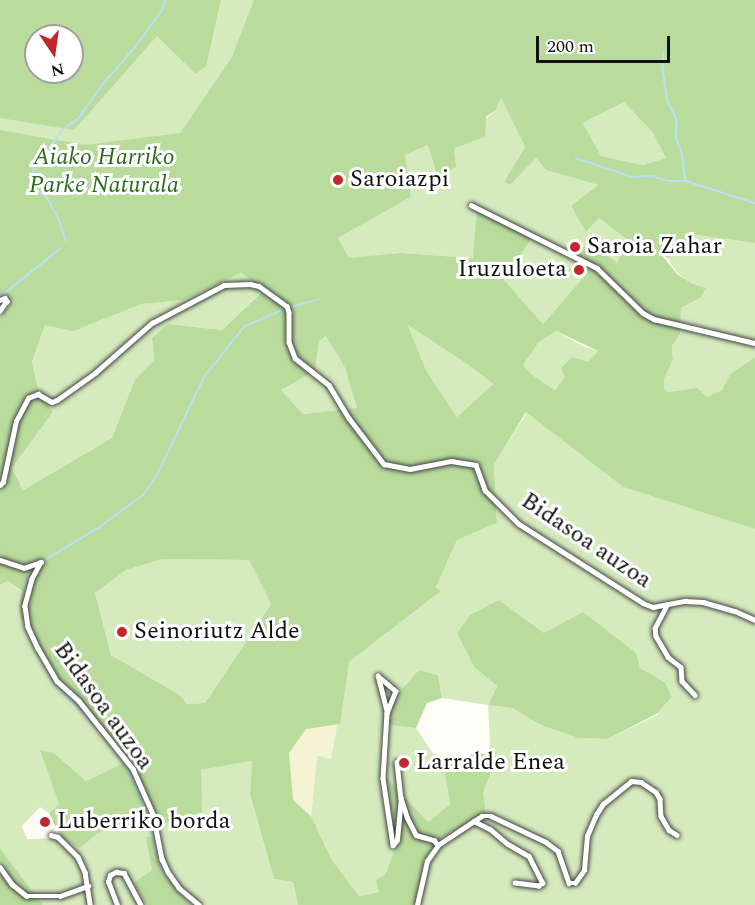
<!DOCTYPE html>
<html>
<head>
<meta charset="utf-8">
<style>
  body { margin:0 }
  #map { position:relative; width:755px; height:905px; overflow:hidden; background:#fffdf5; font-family:Spectral,serif }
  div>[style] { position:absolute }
  .farmland>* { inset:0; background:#f6f3d4 }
  .green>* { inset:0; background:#d5ebbd }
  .forest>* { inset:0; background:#b9dc9c }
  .stream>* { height:1.5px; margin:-0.75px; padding:0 0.75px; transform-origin:0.75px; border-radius:0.75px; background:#b9e0f7 }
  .roads { filter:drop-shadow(0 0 2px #444) drop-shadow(0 0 2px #444) }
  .street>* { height:4.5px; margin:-2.25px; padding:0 2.25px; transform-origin:2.25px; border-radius:2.25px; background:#fff }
  .dots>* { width:16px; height:16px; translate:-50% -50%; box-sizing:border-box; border:3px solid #fff; border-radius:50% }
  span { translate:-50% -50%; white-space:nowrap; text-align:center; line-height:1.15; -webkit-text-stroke:6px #fff; paint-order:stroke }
  .park-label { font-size:24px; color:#2f6b1f; font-style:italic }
  .poi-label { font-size:24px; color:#111 }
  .left { translate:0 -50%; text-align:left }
  .right { translate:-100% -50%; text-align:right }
  .street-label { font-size:24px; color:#111 }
  .north { position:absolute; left:24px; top:24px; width:60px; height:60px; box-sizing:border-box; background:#fff; border:2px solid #a0a0a0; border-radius:50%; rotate:167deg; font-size:16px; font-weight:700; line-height:24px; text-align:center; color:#111 }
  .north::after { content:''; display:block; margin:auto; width:21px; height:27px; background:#c4262e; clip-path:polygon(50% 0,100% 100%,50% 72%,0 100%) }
  .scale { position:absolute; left:536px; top:36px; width:134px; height:27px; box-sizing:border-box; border:3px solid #111; border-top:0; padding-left:8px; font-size:18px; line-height:21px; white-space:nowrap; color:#111; -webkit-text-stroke:4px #fff; paint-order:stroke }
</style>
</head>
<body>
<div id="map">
  <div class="farmland">
    <i style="clip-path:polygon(340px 724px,331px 759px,317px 757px,311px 816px,292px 800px,289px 753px,306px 729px)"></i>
  </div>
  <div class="green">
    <i style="clip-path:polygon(evenodd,0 0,307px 0,139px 304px,184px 300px,241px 273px,264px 289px,222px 330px,168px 324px,152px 338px,154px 360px,135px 379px,112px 438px,23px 490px,12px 468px,53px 412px,39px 393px,32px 362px,42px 334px,33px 289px,0 294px,0 0,36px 36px,72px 36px,72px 72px,36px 72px,36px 36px)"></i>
    <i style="clip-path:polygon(501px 97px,525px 147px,504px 182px,510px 185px,536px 158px,546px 170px,598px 185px,571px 207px,587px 231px,599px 218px,626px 239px,617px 263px,578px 253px,587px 273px,543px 324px,504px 280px,477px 210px,474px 258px,400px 253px,349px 259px,338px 238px,411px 197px,404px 155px,428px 145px,454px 148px,496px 110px)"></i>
    <i style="clip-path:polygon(624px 102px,653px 133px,667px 158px,643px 165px,601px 156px,583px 123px)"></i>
    <i style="clip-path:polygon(696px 235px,755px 243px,755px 357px,730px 374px,722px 390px,707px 397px,690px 389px,668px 392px,664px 388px,664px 379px,673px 360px,672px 346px,680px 334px,681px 308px,700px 298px,706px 288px,693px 284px,677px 273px,668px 258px)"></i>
    <i style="clip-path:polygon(406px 323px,470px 366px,493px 384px,457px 417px,426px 370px)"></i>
    <i style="clip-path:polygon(556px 331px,583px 346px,598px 351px,588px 362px,565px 377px,555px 390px,531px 374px,523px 365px,539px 342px)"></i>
    <i style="clip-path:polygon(326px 336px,345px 368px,358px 409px,303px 414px,281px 390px,315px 371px,319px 341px)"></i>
    <i style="clip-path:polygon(evenodd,527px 412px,623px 487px,755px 529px,755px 905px,416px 905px,423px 859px,441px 838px,486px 812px,483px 793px,495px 763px,487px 754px,490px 744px,488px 705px,442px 698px,438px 675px,419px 670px,394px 698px,389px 725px,416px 728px,434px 755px,448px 763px,445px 773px,450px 804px,428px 822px,385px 777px,381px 783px,395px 849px,379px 892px,359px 896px,332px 860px,311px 816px,317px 756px,331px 759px,349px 662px,441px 591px,436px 587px,457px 540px,497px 523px,494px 465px,527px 412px,499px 600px,544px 633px,640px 668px,665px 682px,672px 697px,657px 715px,608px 739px,578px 738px,541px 725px,512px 708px,488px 705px,497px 686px,475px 668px,499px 600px)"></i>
    <i style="clip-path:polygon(163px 559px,249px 560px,271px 604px,205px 703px,187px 704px,180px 695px,111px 655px,95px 593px,126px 570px)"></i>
    <i style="clip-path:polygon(8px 581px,22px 592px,127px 762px,86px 781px,54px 753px,41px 751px,59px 804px,49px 813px,40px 807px,22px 826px,27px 839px,61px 838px,80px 847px,97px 834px,145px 816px,201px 812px,201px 770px,252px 761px,250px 796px,274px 879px,293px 882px,298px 905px,202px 905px,170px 875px,160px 836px,152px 870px,133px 883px,147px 905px,43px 905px,0 848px,0 585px)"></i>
  </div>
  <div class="forest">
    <i style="clip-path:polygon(evenodd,0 0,221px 0,206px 66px,196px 74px,157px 36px,74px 130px,0 118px,0 0,36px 36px,72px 36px,72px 72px,36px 72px,36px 36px)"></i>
    <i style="clip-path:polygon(evenodd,254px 0,755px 0,755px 243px,696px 235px,668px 258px,661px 254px,677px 274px,693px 284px,706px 288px,700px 298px,681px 308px,680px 334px,672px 346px,673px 360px,664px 379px,664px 388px,668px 392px,697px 388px,707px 397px,722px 390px,730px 374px,755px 357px,755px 529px,623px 487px,526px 412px,494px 465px,497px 523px,457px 540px,436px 587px,441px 591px,349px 662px,340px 724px,306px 729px,289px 753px,293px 800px,311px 816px,332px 860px,359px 896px,379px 892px,376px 880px,385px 875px,395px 849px,381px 783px,386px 777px,428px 822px,450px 804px,445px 773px,448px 763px,475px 753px,487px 754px,495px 762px,483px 793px,486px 812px,441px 838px,424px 859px,416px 905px,298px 905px,293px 882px,274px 879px,250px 795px,252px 761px,201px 770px,202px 812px,162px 825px,145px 816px,97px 834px,80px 848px,61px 838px,49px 813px,59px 804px,40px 750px,54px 753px,86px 781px,126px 762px,55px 682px,19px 613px,22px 591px,8px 581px,0 585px,0 316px,9px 306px,5px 295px,0 298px,0 130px,85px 145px,180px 133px,231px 59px,254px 0,501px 98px,525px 147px,504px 182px,510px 185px,536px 158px,546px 170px,598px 185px,571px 206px,586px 232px,599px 218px,626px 239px,617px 263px,590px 242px,577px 253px,587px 273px,543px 324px,504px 280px,533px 236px,477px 209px,473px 258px,400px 253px,349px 258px,338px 238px,411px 197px,405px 155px,428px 145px,438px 178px,456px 167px,454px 148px,485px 137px,486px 117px,496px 110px,501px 98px,254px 0,624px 102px,653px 133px,666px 158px,643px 165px,601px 156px,583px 123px,624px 102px,254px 0,241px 273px,264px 290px,222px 330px,168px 324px,152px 338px,154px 360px,135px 379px,112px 438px,23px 490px,12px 468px,53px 412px,39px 393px,32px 362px,45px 325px,73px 331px,141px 304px,184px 300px,241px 273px,254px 0,407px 324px,470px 366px,493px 384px,457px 417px,426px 370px,407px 324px,254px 0,556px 331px,598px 351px,588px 362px,572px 357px,561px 368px,565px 377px,555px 390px,531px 374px,523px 365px,539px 342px,556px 331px,254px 0,326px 336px,345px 368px,357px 408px,303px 414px,281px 390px,315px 371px,319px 341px,326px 336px,254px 0,163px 559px,249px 560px,271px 604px,205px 703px,187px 704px,180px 695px,111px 655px,95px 593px,126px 570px,163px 559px)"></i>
    <i style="clip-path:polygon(499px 600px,544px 633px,583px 612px,636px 653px,640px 668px,665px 682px,672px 697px,658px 713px,608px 739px,578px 738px,541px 725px,512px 708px,488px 705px,497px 686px,475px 668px,457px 633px,470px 615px)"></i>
    <i style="clip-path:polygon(419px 670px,438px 675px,442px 698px,427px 703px,416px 728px,389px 725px,394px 698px)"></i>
    <i style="clip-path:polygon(160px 836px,170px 875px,202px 905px,147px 905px,133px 883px,152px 870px,146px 837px)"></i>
    <i style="clip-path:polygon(0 848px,43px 905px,0 905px)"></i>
  </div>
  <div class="stream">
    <i style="left:664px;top:53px;width:17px;rotate:93deg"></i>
    <i style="left:663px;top:70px;width:32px;rotate:81deg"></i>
    <i style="left:668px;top:102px;width:20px;rotate:63deg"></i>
    <i style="left:677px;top:120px;width:18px;rotate:93deg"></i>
    <i style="left:676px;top:138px;width:16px;rotate:68deg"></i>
    <i style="left:682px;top:153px;width:28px;rotate:82deg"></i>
    <i style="left:686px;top:181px;width:72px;rotate:17.7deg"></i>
    <i style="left:576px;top:158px;width:60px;rotate:18.4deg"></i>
    <i style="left:633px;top:177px;width:19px;rotate:-3deg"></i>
    <i style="left:652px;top:176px;width:18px;rotate:16deg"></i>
    <i style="left:669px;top:181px;width:16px"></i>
    <i style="left:66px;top:241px;width:21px;rotate:-109deg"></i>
    <i style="left:59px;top:221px;width:27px;rotate:-118deg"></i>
    <i style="left:46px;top:197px;width:19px;rotate:-148deg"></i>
    <i style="left:30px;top:187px;width:12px;rotate:-85deg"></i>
    <i style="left:31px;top:175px;width:55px;rotate:-55.4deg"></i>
    <i style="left:62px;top:130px;width:21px;rotate:-35deg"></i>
    <i style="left:79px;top:118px;width:42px;rotate:-54.8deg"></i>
    <i style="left:103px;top:84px;width:50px;rotate:-49deg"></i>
    <i style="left:136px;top:46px;width:44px;rotate:-54.2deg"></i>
    <i style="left:162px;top:10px;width:10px;rotate:-73deg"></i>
    <i style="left:0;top:297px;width:78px;rotate:-38.8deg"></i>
    <i style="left:292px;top:307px;width:29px;rotate:-16deg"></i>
    <i style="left:42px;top:562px;width:66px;rotate:-31.3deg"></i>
    <i style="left:98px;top:528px;width:56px;rotate:-36.3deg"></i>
    <i style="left:143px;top:495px;width:24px;rotate:-55deg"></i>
    <i style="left:157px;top:475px;width:109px;rotate:-64.4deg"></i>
    <i style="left:204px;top:377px;width:64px;rotate:-51.3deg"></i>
    <i style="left:244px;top:327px;width:44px;rotate:-24.2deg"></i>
    <i style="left:25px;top:595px;width:13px;rotate:-86deg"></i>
    <i style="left:26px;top:582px;width:12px;rotate:-55deg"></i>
    <i style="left:29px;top:635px;width:25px;rotate:61deg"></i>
    <i style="left:43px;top:662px;width:29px;rotate:59deg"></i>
    <i style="left:58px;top:687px;width:55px;rotate:46.5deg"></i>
    <i style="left:122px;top:758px;width:44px;rotate:62.9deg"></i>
    <i style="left:142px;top:797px;width:78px;rotate:74.4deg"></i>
    <i style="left:163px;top:872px;width:20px;rotate:49deg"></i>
    <i style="left:179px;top:891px;width:20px;rotate:45deg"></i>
  </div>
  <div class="roads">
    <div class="street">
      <i style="left:471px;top:205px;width:141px;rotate:26.6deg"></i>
      <i style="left:597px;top:268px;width:64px;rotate:44.4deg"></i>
      <i style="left:643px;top:313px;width:13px;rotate:29deg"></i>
      <i style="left:654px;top:319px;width:104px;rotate:13.4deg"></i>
      <i style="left:0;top:300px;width:5px;rotate:-22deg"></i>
      <i style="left:5px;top:298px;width:4px;rotate:56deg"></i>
      <i style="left:7px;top:301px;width:12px;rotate:125deg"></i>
      <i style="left:0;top:485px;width:4px;rotate:-45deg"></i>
      <i style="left:3px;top:482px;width:62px;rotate:-78deg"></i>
      <i style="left:16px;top:421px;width:26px;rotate:-62deg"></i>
      <i style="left:28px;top:398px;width:11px;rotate:-22deg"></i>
      <i style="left:38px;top:394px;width:16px;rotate:30deg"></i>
      <i style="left:52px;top:402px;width:5px;rotate:-22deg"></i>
      <i style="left:57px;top:400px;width:47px;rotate:-35.4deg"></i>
      <i style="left:95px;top:373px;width:76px;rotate:-41.3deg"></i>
      <i style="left:152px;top:323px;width:81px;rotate:-27.8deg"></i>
      <i style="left:224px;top:285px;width:26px;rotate:-2deg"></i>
      <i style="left:250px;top:284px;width:9px;rotate:13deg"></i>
      <i style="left:259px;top:286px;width:34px;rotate:36deg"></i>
      <i style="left:287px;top:306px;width:6px;rotate:72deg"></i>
      <i style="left:289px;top:312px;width:30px;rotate:90deg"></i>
      <i style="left:289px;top:342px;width:17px;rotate:69deg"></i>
      <i style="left:295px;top:358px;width:43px;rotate:38.5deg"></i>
      <i style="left:329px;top:385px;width:39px;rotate:59deg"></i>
      <i style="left:349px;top:418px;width:58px;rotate:52.7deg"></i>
      <i style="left:384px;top:464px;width:26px;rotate:11deg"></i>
      <i style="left:410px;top:469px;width:42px;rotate:-11deg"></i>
      <i style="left:451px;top:461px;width:25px;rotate:9deg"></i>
      <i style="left:476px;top:465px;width:27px;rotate:70deg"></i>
      <i style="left:485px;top:490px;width:48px;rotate:45deg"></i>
      <i style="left:519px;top:524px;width:147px;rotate:32.5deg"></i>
      <i style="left:643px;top:603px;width:11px;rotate:22deg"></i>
      <i style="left:653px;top:607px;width:33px;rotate:-11deg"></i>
      <i style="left:685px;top:601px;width:18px;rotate:3deg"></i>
      <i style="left:703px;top:602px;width:33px;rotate:16deg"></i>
      <i style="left:735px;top:611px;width:22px;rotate:24deg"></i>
      <i style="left:0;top:560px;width:25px;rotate:18deg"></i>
      <i style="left:24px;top:568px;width:18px;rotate:-19deg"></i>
      <i style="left:41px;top:562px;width:19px;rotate:118deg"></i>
      <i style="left:32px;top:579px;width:28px;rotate:105deg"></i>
      <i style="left:25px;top:606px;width:21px;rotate:82deg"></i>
      <i style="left:28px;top:627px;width:23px;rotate:65deg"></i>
      <i style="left:38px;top:648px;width:38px;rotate:60deg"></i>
      <i style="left:57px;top:681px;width:30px;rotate:42deg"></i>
      <i style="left:79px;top:701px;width:87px;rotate:51.5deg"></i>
      <i style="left:133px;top:769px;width:49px;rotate:66deg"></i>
      <i style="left:153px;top:814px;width:46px;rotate:78.7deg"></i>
      <i style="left:162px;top:859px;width:14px;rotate:65deg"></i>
      <i style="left:168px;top:872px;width:19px;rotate:55deg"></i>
      <i style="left:179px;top:888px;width:26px;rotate:40deg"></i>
      <i style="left:668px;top:604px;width:27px;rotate:118deg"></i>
      <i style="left:655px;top:628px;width:8px;rotate:83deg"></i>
      <i style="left:656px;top:636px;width:24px;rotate:60deg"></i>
      <i style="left:668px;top:657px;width:16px;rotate:38deg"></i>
      <i style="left:681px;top:667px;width:14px;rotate:86deg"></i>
      <i style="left:682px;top:681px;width:19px;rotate:47deg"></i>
      <i style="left:387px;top:713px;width:38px;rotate:-104deg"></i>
      <i style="left:378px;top:676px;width:23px;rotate:40deg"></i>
      <i style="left:396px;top:691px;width:24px;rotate:112deg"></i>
      <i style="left:387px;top:713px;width:65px;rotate:93.5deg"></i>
      <i style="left:383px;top:778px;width:68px;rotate:81.5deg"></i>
      <i style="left:393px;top:845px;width:6px;rotate:-51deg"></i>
      <i style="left:397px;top:840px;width:42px;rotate:-84.6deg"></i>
      <i style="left:397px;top:762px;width:36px;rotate:84deg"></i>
      <i style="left:401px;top:798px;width:20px;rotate:72deg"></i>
      <i style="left:407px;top:817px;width:20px;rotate:63deg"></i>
      <i style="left:416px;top:835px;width:19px;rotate:16deg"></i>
      <i style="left:434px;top:840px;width:6px;rotate:51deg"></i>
      <i style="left:474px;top:821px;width:9px;rotate:-32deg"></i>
      <i style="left:482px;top:816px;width:9px"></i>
      <i style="left:491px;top:816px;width:61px;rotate:25.3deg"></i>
      <i style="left:546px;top:842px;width:15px;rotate:37deg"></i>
      <i style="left:558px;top:851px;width:34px;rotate:71deg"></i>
      <i style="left:569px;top:883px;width:6px"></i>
      <i style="left:575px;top:883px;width:16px;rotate:-55deg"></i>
      <i style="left:584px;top:870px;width:34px;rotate:-85deg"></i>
      <i style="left:587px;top:836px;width:23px;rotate:-67deg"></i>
      <i style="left:596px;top:815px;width:13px;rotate:-58deg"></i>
      <i style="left:603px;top:804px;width:36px;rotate:-39deg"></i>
      <i style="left:631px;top:781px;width:10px;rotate:6deg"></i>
      <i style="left:641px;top:782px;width:18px;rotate:34deg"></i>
      <i style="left:656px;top:792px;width:8px;rotate:60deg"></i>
      <i style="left:660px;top:799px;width:17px;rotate:87deg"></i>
      <i style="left:661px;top:816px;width:16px;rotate:60deg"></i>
      <i style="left:669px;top:830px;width:9px;rotate:32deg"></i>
      <i style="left:51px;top:835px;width:7px;rotate:16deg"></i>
      <i style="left:58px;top:837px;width:28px;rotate:45deg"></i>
      <i style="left:78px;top:857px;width:17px;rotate:65deg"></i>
      <i style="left:85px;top:872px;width:33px;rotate:81deg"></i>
      <i style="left:0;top:867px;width:21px;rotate:55deg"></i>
      <i style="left:12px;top:884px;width:19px;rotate:39deg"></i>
      <i style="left:27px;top:896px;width:33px"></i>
      <i style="left:60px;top:896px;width:30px;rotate:-20deg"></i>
      <i style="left:117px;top:905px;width:25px;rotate:-111deg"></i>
      <i style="left:108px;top:882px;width:7px;rotate:-74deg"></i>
      <i style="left:110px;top:875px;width:7px;rotate:-27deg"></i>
      <i style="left:116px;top:872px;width:8px;rotate:7deg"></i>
      <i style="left:124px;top:873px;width:36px;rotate:62deg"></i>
      <i style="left:417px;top:905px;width:45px;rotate:-77.2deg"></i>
      <i style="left:427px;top:861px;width:19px;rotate:-55deg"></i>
      <i style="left:438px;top:845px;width:43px;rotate:-33.7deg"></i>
      <i style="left:474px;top:821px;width:18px;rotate:27deg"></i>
      <i style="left:490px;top:829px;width:23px;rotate:40deg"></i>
      <i style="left:508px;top:844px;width:24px;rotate:30deg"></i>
      <i style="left:529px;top:856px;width:30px;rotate:63deg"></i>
      <i style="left:543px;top:883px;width:5px;rotate:143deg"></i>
      <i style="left:539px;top:886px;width:24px;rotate:-173deg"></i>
    </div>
  </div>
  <div class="dots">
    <i style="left:338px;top:180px;background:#c4262e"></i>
    <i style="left:575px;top:247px;background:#c4262e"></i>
    <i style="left:579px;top:270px;background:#c4262e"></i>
    <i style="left:122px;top:632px;background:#c4262e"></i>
    <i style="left:404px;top:763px;background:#c4262e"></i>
    <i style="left:45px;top:822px;background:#c4262e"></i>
  </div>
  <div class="park-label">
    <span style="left:104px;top:172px">Aiako Harriko<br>Parke Naturala</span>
  </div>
  <div class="poi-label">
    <span class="left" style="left:350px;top:180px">Saroiazpi</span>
    <span class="left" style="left:587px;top:247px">Saroia Zahar</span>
    <span class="right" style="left:567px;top:270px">Iruzuloeta</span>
    <span class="left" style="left:134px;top:632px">Seinoriutz Alde</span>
    <span class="left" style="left:416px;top:763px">Larralde Enea</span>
    <span class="left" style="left:57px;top:822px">Luberriko borda</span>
  </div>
  <div class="street-label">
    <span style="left:586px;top:541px;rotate:34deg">Bidasoa auzoa</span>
    <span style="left:103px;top:706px;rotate:54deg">Bidasoa auzoa</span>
  </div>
  <div class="north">N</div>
  <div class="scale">200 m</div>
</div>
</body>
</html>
